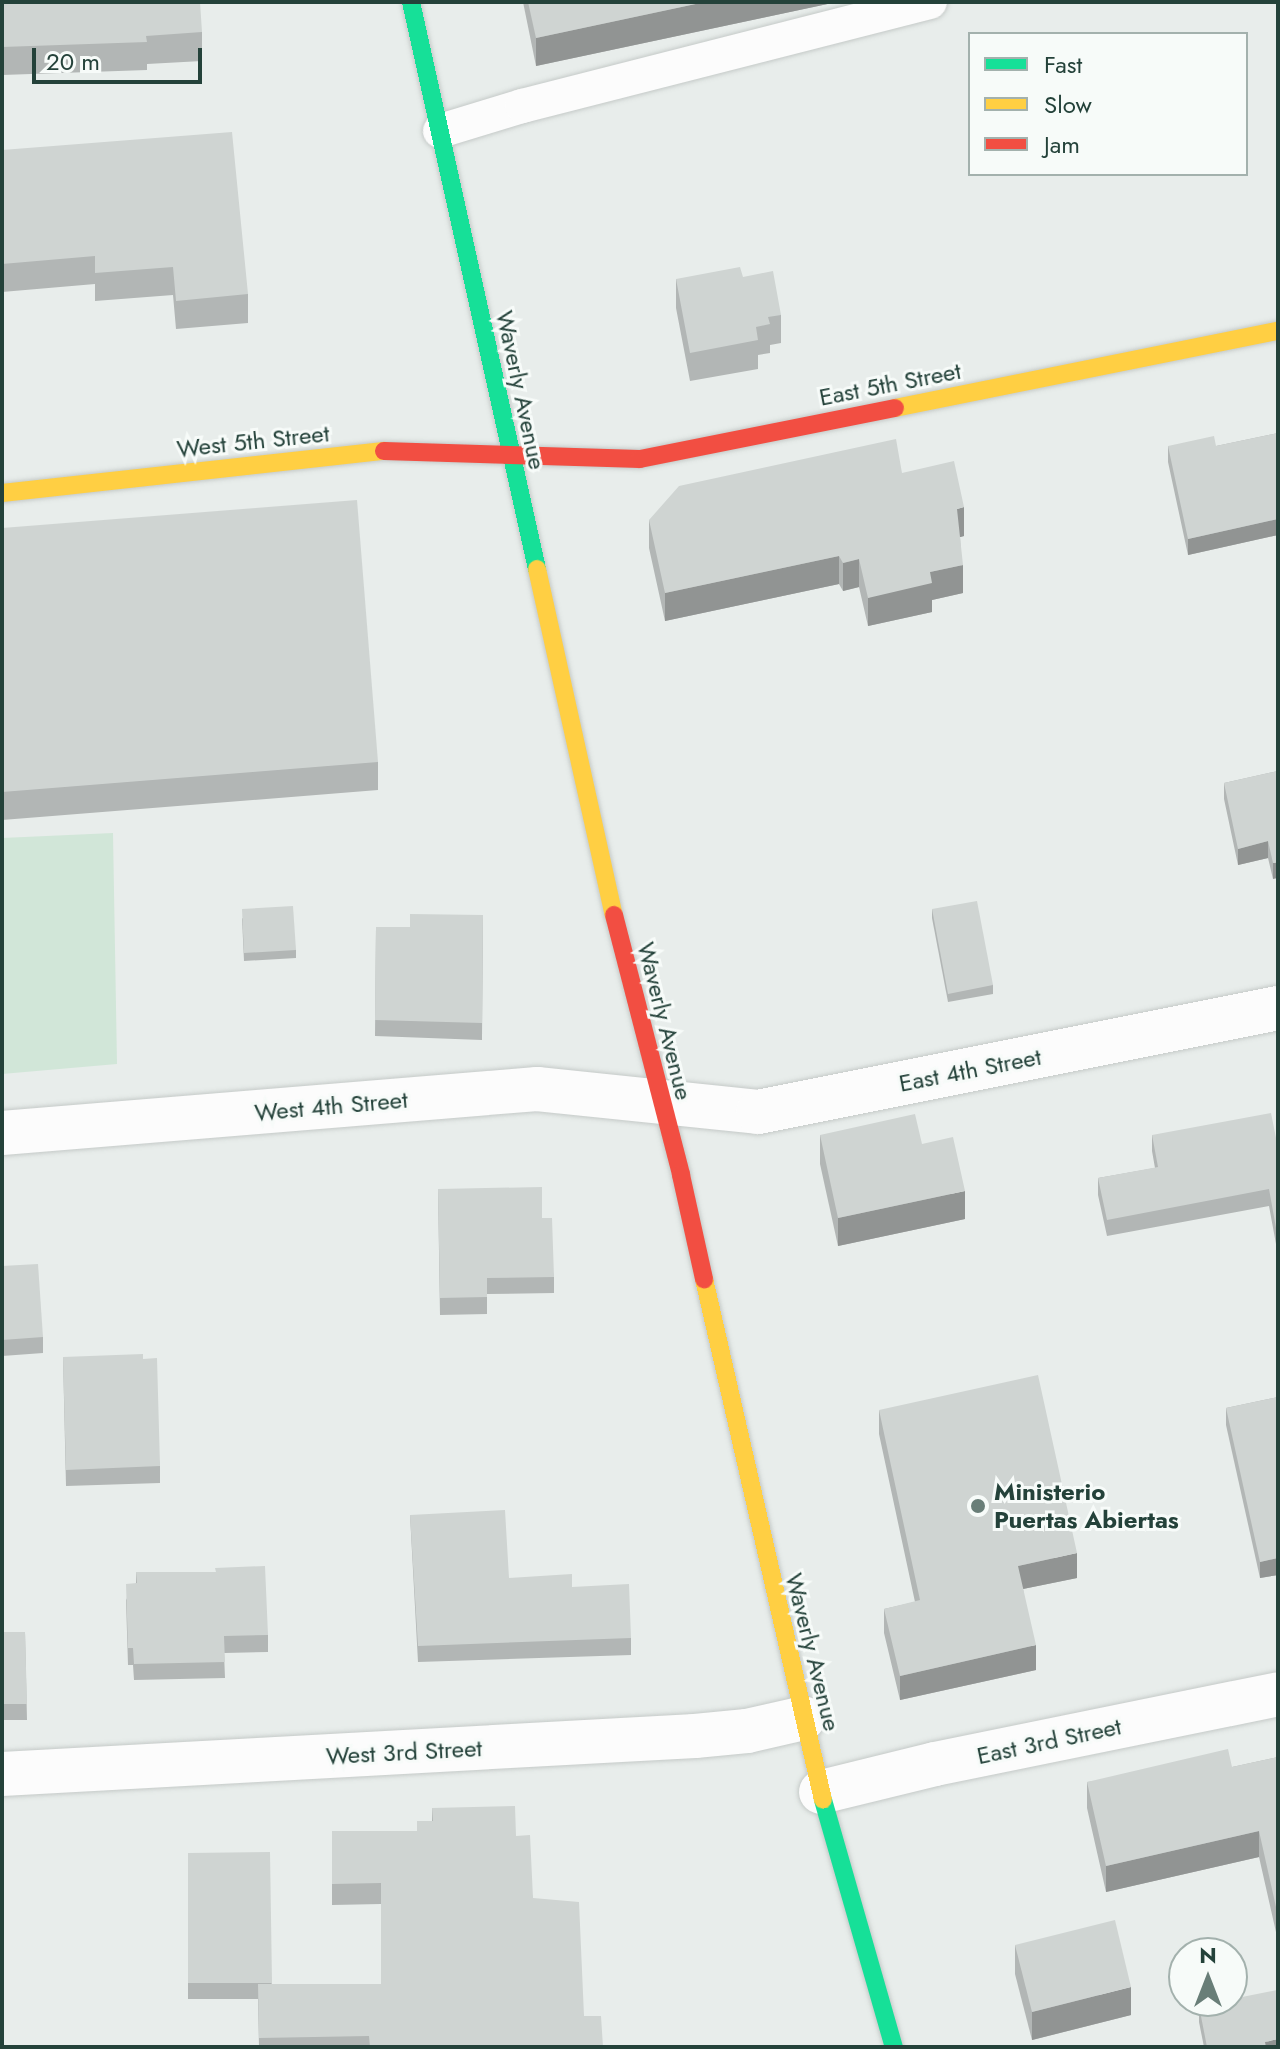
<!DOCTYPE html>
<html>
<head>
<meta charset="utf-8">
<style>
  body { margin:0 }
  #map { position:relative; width:1280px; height:2049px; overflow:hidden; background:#e8edeb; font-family:Jost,sans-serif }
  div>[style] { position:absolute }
  .green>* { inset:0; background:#d1e6d8 }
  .roads { filter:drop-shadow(0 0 2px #c5cac8) drop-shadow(0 0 2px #c5cac8) }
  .lane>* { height:34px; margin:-17px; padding:0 17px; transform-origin:17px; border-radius:17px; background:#fcfcfc }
  .street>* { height:44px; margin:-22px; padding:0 22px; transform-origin:22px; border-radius:22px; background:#fcfcfc }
  .fast>* { height:18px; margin:-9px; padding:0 9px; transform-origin:9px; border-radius:9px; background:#16e098 }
  .slow>* { height:18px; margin:-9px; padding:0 9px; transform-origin:9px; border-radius:9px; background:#ffcf43 }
  .jam>* { height:18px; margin:-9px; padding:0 9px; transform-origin:9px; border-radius:9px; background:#f24e42 }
  .wall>* { inset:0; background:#b2b6b5 }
  .shaded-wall>* { inset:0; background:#919493 }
  .building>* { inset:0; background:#cfd4d2 }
  .dots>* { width:22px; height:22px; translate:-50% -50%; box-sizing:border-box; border:4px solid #f7fbf9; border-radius:50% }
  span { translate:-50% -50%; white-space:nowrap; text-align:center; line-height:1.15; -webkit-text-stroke:6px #f7fbf9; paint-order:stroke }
  .street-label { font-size:24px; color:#24423a }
  .poi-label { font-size:24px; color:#24423a; font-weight:700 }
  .left { translate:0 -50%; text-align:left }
  .frame { position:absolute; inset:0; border:4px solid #24423a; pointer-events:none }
  .legend { position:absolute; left:968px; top:32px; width:280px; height:144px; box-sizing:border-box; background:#f7fbf9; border:2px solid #a3b1ad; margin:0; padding:10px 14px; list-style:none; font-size:24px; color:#24423a }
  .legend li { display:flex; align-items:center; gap:16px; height:40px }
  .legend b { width:40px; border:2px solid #a3b1ad }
  .north { position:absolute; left:1168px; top:1937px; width:80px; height:80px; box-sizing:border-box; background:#f7fbf9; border:2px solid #a3b1ad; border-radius:50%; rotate:0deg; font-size:22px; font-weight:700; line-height:32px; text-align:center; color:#24423a }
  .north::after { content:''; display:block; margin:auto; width:28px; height:36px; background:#697e78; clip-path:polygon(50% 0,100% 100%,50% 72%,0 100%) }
  .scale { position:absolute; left:32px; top:48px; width:170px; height:36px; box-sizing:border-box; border:4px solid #24423a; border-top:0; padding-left:10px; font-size:24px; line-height:28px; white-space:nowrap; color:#24423a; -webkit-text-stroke:6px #f7fbf9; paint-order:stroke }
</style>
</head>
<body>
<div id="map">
  <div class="green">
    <i style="clip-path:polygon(113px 833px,117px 1064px,2px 1074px,2px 838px)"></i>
  </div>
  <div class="roads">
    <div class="lane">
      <i style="left:440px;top:131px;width:86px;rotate:-17deg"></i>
      <i style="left:522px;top:106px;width:421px;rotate:-14.3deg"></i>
    </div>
    <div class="street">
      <i style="left:2px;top:1133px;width:537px;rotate:-4.7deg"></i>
      <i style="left:537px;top:1089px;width:222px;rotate:5.9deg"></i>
      <i style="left:758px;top:1112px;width:530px;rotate:-11.31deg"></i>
      <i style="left:2px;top:1774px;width:694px;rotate:-3.14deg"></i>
      <i style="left:695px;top:1736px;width:52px;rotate:-5.5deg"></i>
      <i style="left:747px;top:1731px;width:58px;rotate:-12.8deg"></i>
      <i style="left:821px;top:1792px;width:117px;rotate:-13.8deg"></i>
      <i style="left:935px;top:1764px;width:350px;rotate:-11.5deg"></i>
    </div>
    <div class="fast">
      <i style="left:411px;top:2px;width:581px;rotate:77.47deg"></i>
      <i style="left:823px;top:1800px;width:257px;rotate:74deg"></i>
    </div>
    <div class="slow">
      <i style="left:895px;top:408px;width:391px;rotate:-11.4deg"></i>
      <i style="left:2px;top:493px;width:384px;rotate:-6.3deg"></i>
      <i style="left:537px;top:569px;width:354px;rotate:77.5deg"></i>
      <i style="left:704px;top:1279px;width:534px;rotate:77.13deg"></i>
    </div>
    <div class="jam">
      <i style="left:384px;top:451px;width:256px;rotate:1.8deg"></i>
      <i style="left:640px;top:459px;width:260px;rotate:-11.3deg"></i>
      <i style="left:614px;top:915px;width:268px;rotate:75.5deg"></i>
      <i style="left:681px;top:1175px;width:107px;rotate:77.5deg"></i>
    </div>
  </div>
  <div class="wall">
    <i style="clip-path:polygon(2px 2px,202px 32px,202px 61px,147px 64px,147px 70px,2px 75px)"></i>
    <i style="clip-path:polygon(523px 2px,837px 2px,536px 66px)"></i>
    <i style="clip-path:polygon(2px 150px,248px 294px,248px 323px,176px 329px,173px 295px,95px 301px,95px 284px,2px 292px)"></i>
    <i style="clip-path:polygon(676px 279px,781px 315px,781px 343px,770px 345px,770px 353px,758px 355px,758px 369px,690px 381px,676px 308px)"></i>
    <i style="clip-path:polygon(1278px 433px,1278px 535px,1188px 555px,1168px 462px,1168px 446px,1216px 446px)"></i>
    <i style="clip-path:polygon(902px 473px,964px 536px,960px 537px,963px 593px,932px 600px,932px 612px,868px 626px,859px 587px,843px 591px,839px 584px,665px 621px,649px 548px,649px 520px)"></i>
    <i style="clip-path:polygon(2px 528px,378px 762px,378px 790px,2px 820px)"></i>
    <i style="clip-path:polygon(1278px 771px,1273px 879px,1268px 858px,1238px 865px,1224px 799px,1224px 783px)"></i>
    <i style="clip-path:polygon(932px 909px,993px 985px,993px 994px,948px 1002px,932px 918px)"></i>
    <i style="clip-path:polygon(483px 915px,482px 1040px,375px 1036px,376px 927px,410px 927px)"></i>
    <i style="clip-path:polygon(242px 918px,296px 950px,296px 958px,244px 961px)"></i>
    <i style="clip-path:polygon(820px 1135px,922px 1144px,965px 1219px,838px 1246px,820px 1164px)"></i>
    <i style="clip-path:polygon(1152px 1135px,1278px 1148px,1278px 1255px,1269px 1206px,1107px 1236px,1098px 1195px,1098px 1178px,1155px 1168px,1152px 1151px)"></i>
    <i style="clip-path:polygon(438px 1189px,542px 1218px,554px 1277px,554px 1293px,487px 1294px,487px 1314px,440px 1315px)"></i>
    <i style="clip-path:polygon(2px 1266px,43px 1337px,43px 1353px,2px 1356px)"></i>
    <i style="clip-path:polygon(63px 1357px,143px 1359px,160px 1466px,160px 1483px,66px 1486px)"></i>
    <i style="clip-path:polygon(1278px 1397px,1278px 1575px,1260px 1578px,1226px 1425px,1226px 1408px)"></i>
    <i style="clip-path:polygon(879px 1410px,1077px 1578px,1023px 1589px,1036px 1670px,900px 1700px,884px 1633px,884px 1609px,915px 1602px,879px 1434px)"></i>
    <i style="clip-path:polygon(410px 1515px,509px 1578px,572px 1587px,631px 1638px,631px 1655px,418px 1662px)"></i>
    <i style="clip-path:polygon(136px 1572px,268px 1635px,268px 1652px,224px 1653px,225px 1678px,134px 1680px,133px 1665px,128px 1665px,126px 1600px,136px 1583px)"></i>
    <i style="clip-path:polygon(2px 1619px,3px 1632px,25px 1632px,27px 1720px,2px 1720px)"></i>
    <i style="clip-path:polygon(1278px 1757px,1278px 1941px,1259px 1857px,1106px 1892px,1087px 1808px,1087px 1782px,1232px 1767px)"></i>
    <i style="clip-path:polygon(432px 1808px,516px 1836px,533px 1898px,584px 2016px,603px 2047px,259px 2047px,258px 1999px,188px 1999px,188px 1853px,272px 1984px,381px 1984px,381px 1904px,332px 1905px,332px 1831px,417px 1831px,432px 1821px)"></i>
    <i style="clip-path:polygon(1015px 1945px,1131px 2015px,1032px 2040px,1015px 1974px)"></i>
    <i style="clip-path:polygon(1199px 2006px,1278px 2047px,1204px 2047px,1199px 2022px)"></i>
  </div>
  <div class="shaded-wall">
    <i style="clip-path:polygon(705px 2px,837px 2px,536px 66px,536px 38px)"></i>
    <i style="clip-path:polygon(964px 507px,964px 536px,957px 538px,957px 509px)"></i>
    <i style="clip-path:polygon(1278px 519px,1278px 535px,1188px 555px,1188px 539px)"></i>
    <i style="clip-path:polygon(839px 556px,839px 584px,665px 621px,665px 593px)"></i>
    <i style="clip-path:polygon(859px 559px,859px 587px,843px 591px,843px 563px)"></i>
    <i style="clip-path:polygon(963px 565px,963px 593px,932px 600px,932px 612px,868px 626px,868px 598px,930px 572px)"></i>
    <i style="clip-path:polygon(1268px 841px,1268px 858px,1238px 865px,1238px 849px)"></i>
    <i style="clip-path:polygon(1278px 862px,1278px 878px,1273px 879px,1273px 863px)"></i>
    <i style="clip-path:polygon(965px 1191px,965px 1219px,838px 1246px,838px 1218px)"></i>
    <i style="clip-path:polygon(1077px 1553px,1077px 1578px,1018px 1590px,1018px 1566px)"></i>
    <i style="clip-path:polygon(1278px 1558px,1278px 1575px,1260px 1578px,1260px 1562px)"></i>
    <i style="clip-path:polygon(1036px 1645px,1036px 1670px,900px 1700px,900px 1676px)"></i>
    <i style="clip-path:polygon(1259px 1831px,1259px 1857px,1106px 1892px,1106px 1866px)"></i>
    <i style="clip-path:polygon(1131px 1987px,1131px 2015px,1032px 2040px,1032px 2012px)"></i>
    <i style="clip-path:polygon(1278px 2039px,1278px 2047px,1265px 2047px,1265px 2042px)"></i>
  </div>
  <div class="building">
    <i style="clip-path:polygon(2px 2px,200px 2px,202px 32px,146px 36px,147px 42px,2px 47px)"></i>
    <i style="clip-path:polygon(528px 2px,705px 2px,536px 38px)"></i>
    <i style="clip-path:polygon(232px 132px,248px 294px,176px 301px,173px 267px,95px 273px,95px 256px,2px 264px,2px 150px)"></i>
    <i style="clip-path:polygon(740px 267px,743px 277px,773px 271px,781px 315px,768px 317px,770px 324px,756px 327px,758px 340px,690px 353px,676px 279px)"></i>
    <i style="clip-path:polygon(1278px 433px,1278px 519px,1188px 539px,1168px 446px,1214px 436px,1216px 446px)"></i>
    <i style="clip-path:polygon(896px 439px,902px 473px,954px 461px,964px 507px,957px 509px,963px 565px,930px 572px,932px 583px,868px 598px,859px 559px,843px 563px,839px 556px,665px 593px,649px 520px,679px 486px)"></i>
    <i style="clip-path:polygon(357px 500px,378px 762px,2px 792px,2px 528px)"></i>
    <i style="clip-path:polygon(1278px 771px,1278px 862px,1273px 863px,1268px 841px,1238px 849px,1224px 783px)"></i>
    <i style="clip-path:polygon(977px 901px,993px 985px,948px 994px,932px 909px)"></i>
    <i style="clip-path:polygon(293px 906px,296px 950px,244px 953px,242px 909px)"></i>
    <i style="clip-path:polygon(410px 914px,483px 915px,482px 1023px,375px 1020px,376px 927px,410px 927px)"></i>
    <i style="clip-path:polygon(1271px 1113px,1278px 1148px,1278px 1239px,1269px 1189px,1107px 1220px,1098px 1178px,1158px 1167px,1152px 1135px)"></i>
    <i style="clip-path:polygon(915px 1114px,922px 1144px,953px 1137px,965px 1191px,838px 1218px,820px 1135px)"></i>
    <i style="clip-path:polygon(542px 1187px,542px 1218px,552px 1218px,554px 1277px,487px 1278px,487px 1297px,440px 1298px,438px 1189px)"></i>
    <i style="clip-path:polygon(38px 1264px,43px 1337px,2px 1340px,2px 1266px)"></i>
    <i style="clip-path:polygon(143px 1354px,143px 1359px,157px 1358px,160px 1466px,66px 1470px,63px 1357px)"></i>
    <i style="clip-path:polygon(1038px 1375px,1077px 1553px,1018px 1566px,1036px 1645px,900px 1676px,884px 1609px,920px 1600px,879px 1410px)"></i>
    <i style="clip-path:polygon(1278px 1397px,1278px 1558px,1260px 1562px,1226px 1408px)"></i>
    <i style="clip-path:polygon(505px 1510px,509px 1578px,572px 1574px,572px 1587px,629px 1584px,631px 1638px,418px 1646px,410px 1515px)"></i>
    <i style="clip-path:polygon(265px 1566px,268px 1635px,224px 1636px,225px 1662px,134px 1664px,133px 1648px,128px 1648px,126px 1584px,137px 1583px,136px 1572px,216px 1572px,215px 1568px)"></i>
    <i style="clip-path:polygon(2px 1619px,3px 1619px,3px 1632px,25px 1632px,27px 1704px,2px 1704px)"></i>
    <i style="clip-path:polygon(1228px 1749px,1232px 1767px,1278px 1757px,1278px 1916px,1259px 1831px,1106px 1866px,1087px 1782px)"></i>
    <i style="clip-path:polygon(515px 1806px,516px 1836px,530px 1835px,533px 1898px,579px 1902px,584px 2016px,601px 2016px,603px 2047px,370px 2047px,369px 2036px,259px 2038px,258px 1984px,381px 1984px,381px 1883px,332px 1884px,332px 1831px,417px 1831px,417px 1821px,433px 1821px,432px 1808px)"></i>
    <i style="clip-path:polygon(270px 1852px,272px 1983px,188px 1983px,188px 1853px)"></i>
    <i style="clip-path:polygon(1115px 1920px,1131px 1987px,1032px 2012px,1015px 1945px)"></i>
    <i style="clip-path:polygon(1277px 1990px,1278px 1997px,1278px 2039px,1265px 2042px,1266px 2047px,1207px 2047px,1199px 2006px,1224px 2001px,1232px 2001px,1232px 1999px)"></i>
  </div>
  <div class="dots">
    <i style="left:978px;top:1506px;background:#697e78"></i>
  </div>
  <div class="street-label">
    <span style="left:890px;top:384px;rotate:-11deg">East 5th Street</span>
    <span style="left:521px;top:390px;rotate:78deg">Waverly Avenue</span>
    <span style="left:253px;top:441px;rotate:-6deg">West 5th Street</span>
    <span style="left:665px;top:1021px;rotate:76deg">Waverly Avenue</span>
    <span style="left:970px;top:1070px;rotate:-11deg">East 4th Street</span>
    <span style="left:331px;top:1106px;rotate:-5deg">West 4th Street</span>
    <span style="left:813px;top:1652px;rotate:76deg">Waverly Avenue</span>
    <span style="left:1049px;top:1741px;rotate:-12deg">East 3rd Street</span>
    <span style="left:404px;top:1752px;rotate:-3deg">West 3rd Street</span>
  </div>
  <div class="poi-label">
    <span class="left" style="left:994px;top:1506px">Ministerio<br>Puertas Abiertas</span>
  </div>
  <div class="frame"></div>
  <ul class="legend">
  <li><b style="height:10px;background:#16e098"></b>Fast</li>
  <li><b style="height:10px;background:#ffcf43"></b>Slow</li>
  <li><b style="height:10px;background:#f24e42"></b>Jam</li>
  </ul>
  <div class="north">N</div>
  <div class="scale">20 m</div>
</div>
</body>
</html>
